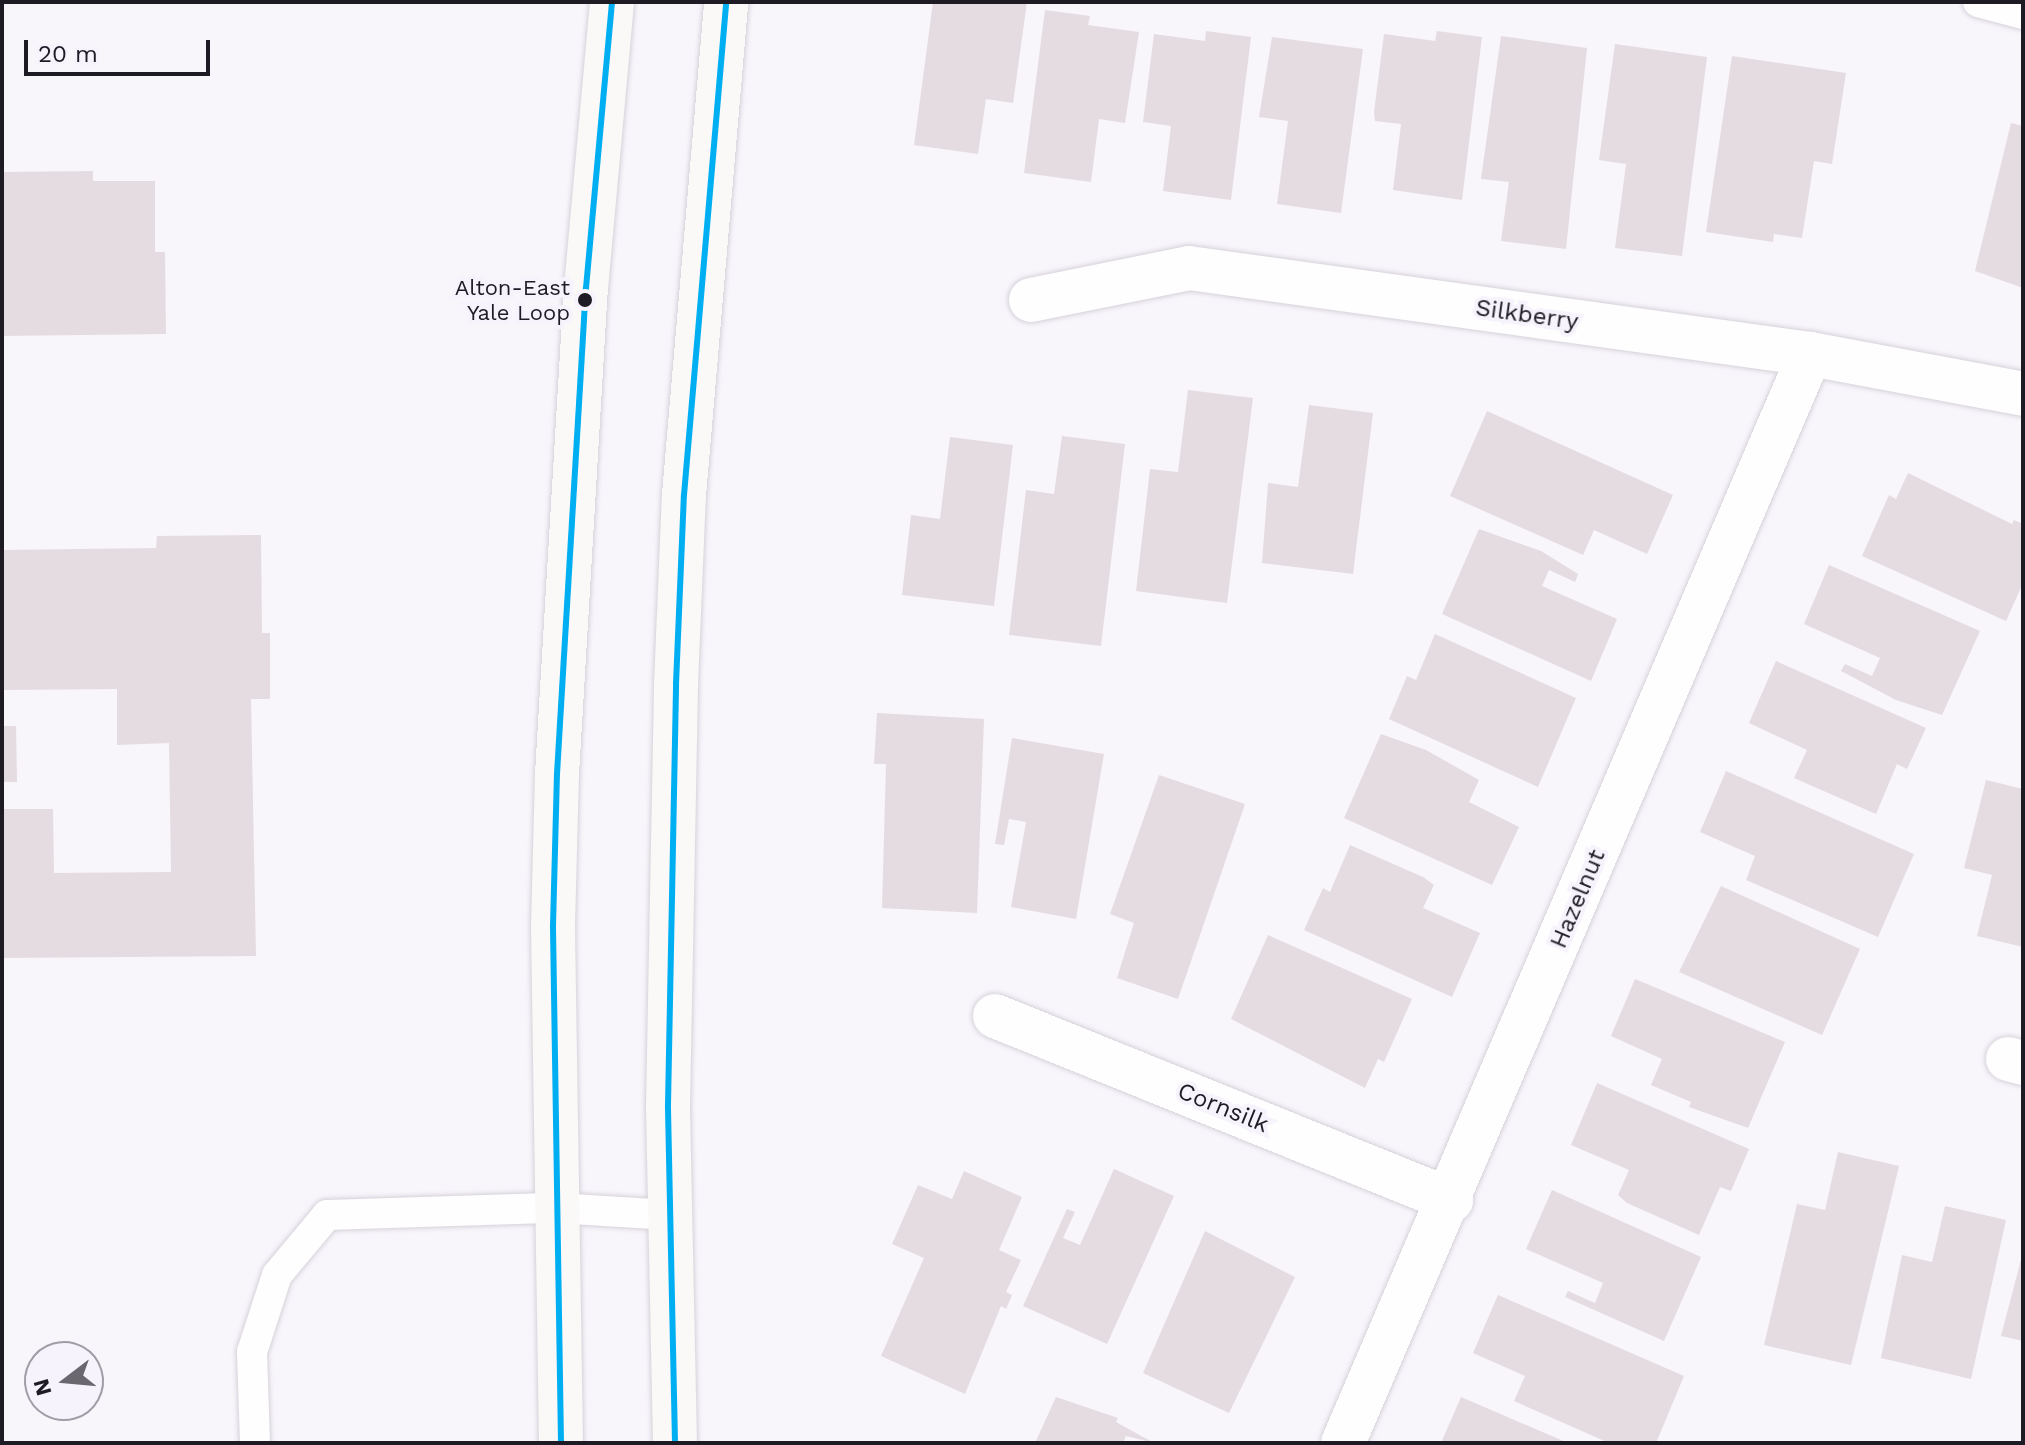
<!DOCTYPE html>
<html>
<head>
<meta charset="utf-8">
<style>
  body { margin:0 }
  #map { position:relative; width:2025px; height:1445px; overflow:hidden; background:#f8f5fb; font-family:"Work Sans",sans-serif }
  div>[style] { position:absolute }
  .building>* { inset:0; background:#e5dce1 }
  .roads { filter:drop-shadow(0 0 2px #d6d2da) drop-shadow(0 0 2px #d6d2da) }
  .service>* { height:30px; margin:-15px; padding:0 15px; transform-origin:15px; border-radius:15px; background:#fefefe }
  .minor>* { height:44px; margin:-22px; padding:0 22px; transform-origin:22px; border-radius:22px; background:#fefefe }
  .secondary>* { height:44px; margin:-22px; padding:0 22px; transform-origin:22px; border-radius:22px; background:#fbf8f8 }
  .bus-1>* { height:6px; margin:-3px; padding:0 3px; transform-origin:3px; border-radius:3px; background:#00aff2 }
  .dots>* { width:22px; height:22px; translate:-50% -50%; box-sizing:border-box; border:4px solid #f7f3fd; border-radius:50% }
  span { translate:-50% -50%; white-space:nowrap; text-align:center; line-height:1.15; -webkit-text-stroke:8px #f7f3fd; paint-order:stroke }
  .bus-label { font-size:22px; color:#1f1b24 }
  .right { translate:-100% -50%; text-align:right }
  .street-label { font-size:24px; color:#1f1b24 }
  .frame { position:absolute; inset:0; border:4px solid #1f1b24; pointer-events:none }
  .north { position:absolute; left:24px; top:1341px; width:80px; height:80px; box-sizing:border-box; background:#f7f3fd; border:2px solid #a19da6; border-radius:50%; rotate:254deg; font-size:22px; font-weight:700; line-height:32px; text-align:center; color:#1f1b24 }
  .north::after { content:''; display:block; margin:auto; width:28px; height:36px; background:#6b676f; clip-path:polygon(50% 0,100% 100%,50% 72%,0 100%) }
  .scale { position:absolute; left:24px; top:40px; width:186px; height:36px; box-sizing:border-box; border:4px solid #1f1b24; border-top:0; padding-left:10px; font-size:24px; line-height:28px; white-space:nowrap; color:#1f1b24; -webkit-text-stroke:6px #f7f3fd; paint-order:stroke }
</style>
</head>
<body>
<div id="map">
  <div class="building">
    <i style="clip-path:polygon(933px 2px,1027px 2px,1013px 103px,986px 99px,978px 154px,914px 145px)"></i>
    <i style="clip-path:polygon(1045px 10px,1090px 16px,1088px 25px,1139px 32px,1125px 123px,1099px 119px,1091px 182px,1024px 173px)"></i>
    <i style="clip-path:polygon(1206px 31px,1251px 37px,1231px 200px,1163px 191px,1171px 126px,1143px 122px,1154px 34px,1205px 41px)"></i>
    <i style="clip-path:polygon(1437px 31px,1482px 37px,1462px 200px,1393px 190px,1401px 124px,1375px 121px,1374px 112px,1384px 34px,1435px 41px)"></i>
    <i style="clip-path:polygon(1501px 36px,1587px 48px,1566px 249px,1501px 241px,1509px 182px,1481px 179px)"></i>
    <i style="clip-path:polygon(1272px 37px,1363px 49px,1341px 213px,1277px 204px,1288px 121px,1259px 117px)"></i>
    <i style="clip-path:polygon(1615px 44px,1707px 57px,1682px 256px,1615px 248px,1626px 164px,1599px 160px)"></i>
    <i style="clip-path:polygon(1732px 56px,1846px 73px,1832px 164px,1814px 161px,1802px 238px,1774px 234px,1773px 242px,1706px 232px)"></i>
    <i style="clip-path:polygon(2011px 123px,2023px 126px,2023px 288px,1975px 271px)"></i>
    <i style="clip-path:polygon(93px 171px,93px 181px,155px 181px,155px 252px,165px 252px,166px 334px,2px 336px,2px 172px)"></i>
    <i style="clip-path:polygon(1188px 390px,1253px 398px,1227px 603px,1136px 591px,1150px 469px,1178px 472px)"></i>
    <i style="clip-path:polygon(1309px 405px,1373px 413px,1353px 574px,1262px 563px,1268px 483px,1298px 487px)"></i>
    <i style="clip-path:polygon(1487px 411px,1673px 495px,1647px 554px,1594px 530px,1583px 555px,1450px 496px)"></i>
    <i style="clip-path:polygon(1062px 436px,1125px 444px,1101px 646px,1009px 635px,1026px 490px,1054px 494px)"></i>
    <i style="clip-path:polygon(950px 437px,1013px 445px,994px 606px,902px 595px,911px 515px,940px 519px)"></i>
    <i style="clip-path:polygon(1908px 473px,2012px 524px,2014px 520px,2023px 524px,2023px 583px,2006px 621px,1862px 556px,1889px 495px,1896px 499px)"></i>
    <i style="clip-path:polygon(1479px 529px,1541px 551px,1578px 574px,1575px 582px,1549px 570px,1542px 586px,1617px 619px,1591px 681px,1442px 614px)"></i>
    <i style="clip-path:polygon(261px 535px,262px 633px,270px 633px,270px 699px,251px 699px,256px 956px,2px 958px,2px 809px,53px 809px,54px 873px,171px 872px,169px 743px,117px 745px,117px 689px,2px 690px,2px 550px,156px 548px,157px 536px)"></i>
    <i style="clip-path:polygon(1829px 565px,1980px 631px,1942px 715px,1896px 700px,1841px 671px,1845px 664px,1872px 676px,1880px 658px,1804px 624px)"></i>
    <i style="clip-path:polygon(1435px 634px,1576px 698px,1538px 787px,1389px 719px,1407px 676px,1416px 680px)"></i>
    <i style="clip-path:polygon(1776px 661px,1926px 728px,1907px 769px,1897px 764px,1876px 814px,1794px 778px,1807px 750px,1749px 723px)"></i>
    <i style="clip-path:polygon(877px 713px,984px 719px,977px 913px,882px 908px,886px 764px,874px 764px)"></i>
    <i style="clip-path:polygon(2px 726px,16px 726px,17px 782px,2px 782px)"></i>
    <i style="clip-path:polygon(1381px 734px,1426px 750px,1479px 780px,1469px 802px,1519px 827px,1492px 885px,1344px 818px)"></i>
    <i style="clip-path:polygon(1012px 738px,1104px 754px,1076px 919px,1011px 907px,1026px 822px,1009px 819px,1004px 845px,995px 844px)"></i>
    <i style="clip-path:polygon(1726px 771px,1914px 854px,1878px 937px,1746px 880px,1755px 856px,1700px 832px)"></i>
    <i style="clip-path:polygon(1159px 775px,1245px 804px,1178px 999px,1117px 978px,1134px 923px,1110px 914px)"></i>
    <i style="clip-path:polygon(1986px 780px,2023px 789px,2023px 947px,1977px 936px,1992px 875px,1964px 868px)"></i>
    <i style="clip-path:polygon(1350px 845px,1423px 877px,1434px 885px,1423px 908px,1480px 933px,1452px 997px,1304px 930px,1323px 888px,1330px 892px)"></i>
    <i style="clip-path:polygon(1721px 886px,1860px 949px,1822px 1035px,1679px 972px)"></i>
    <i style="clip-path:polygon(1268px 935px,1412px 999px,1384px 1062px,1378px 1059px,1365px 1088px,1231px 1019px)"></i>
    <i style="clip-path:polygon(1635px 979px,1785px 1042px,1748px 1128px,1689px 1107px,1691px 1102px,1651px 1085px,1662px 1059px,1611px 1036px)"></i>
    <i style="clip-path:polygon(1597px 1083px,1749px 1149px,1731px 1191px,1720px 1187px,1699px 1235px,1627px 1203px,1618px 1195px,1629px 1170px,1571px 1145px)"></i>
    <i style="clip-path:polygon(1838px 1152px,1899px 1166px,1851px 1365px,1764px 1345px,1797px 1204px,1825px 1210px)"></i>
    <i style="clip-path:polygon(1114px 1169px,1174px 1196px,1107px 1344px,1023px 1306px,1067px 1209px,1075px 1212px,1063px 1238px,1080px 1245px)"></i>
    <i style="clip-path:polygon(964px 1171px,1022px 1197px,999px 1250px,1021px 1260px,1006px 1292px,1012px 1295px,1006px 1309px,1001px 1306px,965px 1394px,881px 1356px,924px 1258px,892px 1244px,918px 1185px,952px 1199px)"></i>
    <i style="clip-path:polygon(1552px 1190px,1701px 1257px,1664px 1341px,1565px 1297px,1568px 1291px,1595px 1303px,1603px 1283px,1526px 1249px)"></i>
    <i style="clip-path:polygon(1945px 1206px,2006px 1220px,1971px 1379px,1881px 1358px,1902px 1255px,1932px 1262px)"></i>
    <i style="clip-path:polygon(1205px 1231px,1295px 1277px,1229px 1413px,1143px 1373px)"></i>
    <i style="clip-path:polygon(2023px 1252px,2023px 1341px,2001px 1336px)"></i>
    <i style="clip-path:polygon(1498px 1295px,1684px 1376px,1656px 1443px,1609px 1443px,1514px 1401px,1525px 1376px,1473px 1353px)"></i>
    <i style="clip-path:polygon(1056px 1397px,1118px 1418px,1116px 1422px,1154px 1443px,1126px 1436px,1123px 1443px,1035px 1443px)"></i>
    <i style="clip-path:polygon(1461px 1397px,1568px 1443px,1441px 1443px)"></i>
  </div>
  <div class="roads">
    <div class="service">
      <i style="left:1978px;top:2px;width:47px;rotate:14.9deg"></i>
      <i style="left:255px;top:1443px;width:91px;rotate:-91.9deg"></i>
      <i style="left:252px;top:1352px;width:81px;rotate:-72deg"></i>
      <i style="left:277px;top:1275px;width:78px;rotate:-50.2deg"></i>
      <i style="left:327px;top:1215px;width:229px;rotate:-1.8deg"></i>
      <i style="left:556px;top:1208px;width:114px;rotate:3.5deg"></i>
    </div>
    <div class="minor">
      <i style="left:1031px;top:300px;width:161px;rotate:-11.4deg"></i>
      <i style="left:1189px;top:268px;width:627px;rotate:7.88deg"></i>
      <i style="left:1810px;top:354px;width:217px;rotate:10.6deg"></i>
      <i style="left:995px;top:1016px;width:492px;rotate:22deg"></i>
      <i style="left:2008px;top:1059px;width:16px;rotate:15deg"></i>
      <i style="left:1343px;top:1443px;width:1185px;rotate:-66.79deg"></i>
    </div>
    <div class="secondary">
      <i style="left:561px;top:1443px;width:517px;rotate:-90.89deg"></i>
      <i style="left:553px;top:926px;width:152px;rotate:-88.5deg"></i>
      <i style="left:557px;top:774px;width:487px;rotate:-86.6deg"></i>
      <i style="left:586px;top:288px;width:287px;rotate:-84.8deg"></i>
      <i style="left:675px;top:1443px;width:338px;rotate:-91.2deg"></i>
      <i style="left:668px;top:1105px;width:421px;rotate:-88.9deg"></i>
      <i style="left:676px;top:684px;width:189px;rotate:-87.6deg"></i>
      <i style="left:684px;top:495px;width:495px;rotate:-85.1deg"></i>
    </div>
  </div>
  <div class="bus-1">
    <i style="left:561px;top:1443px;width:517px;rotate:-90.89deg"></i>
    <i style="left:553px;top:926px;width:152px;rotate:-88.5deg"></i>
    <i style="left:557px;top:774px;width:487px;rotate:-86.6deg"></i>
    <i style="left:586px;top:288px;width:287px;rotate:-84.8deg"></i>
    <i style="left:675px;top:1443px;width:338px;rotate:-91.2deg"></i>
    <i style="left:668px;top:1105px;width:421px;rotate:-88.9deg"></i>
    <i style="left:676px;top:684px;width:189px;rotate:-87.6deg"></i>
    <i style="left:684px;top:495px;width:495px;rotate:-85.1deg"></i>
  </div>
  <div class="dots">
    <i style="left:585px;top:300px;background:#1f1b24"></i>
  </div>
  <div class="bus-label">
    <span class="right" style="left:570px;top:300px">Alton-East<br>Yale Loop</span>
  </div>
  <div class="street-label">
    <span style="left:1527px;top:315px;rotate:8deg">Silkberry</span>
    <span style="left:1578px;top:899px;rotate:-67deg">Hazelnut</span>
    <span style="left:1223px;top:1108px;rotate:22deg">Cornsilk</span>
  </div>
  <div class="frame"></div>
  <div class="north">N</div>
  <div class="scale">20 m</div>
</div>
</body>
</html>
